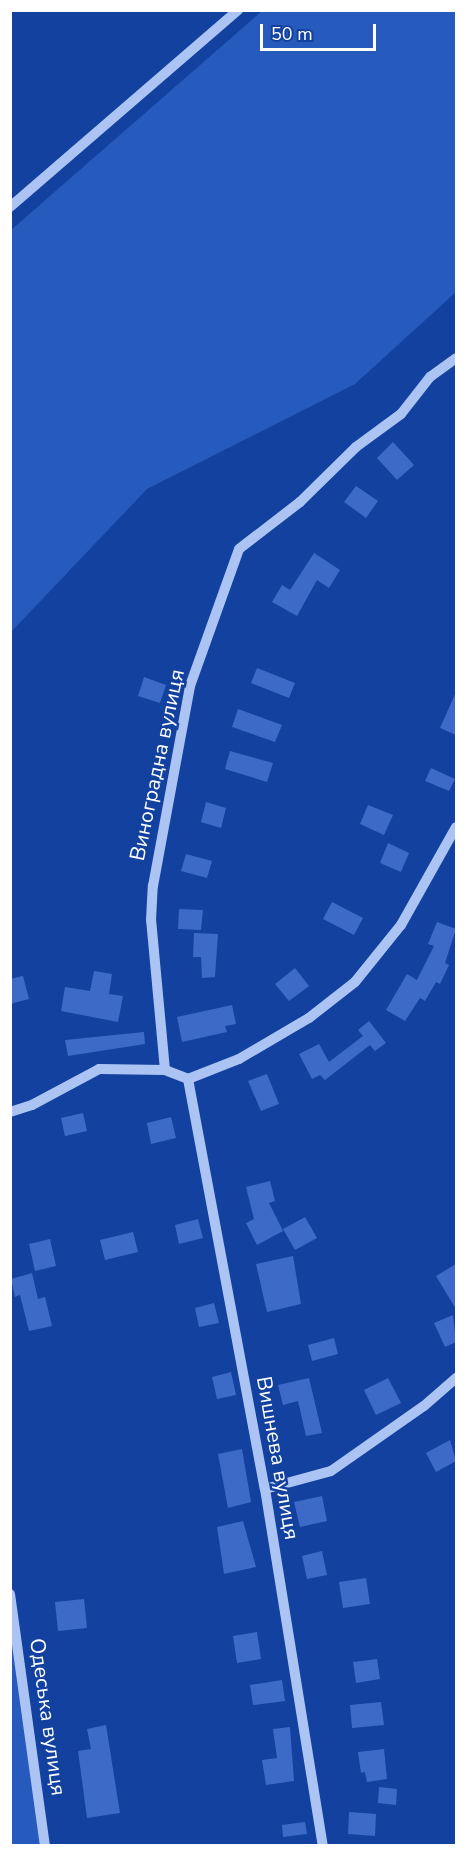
<!DOCTYPE html>
<html>
<head>
<meta charset="utf-8">
<style>
  body { margin:0 }
  #map { position:relative; width:467px; height:1856px; overflow:hidden; background:#13419f; font-family:"Nunito Sans",sans-serif }
  div>[style] { position:absolute }
  .green>* { inset:0; background:#265abd }
  .building>* { inset:0; background:#3d6ac6 }
  .minor>* { height:10px; margin:-5px; padding:0 5px; transform-origin:5px; border-radius:5px; background:#acc4f4 }
  span { translate:-50% -50%; white-space:nowrap; text-align:center; line-height:1.15; -webkit-text-stroke:5px #13419f; paint-order:stroke }
  .street-label { font-size:21px; color:#fff }
  .frame { position:absolute; inset:0; border:12px solid #fff; pointer-events:none }
  .scale { position:absolute; left:260px; top:24px; width:116px; height:27px; box-sizing:border-box; border:3px solid #fff; border-top:0; padding-left:8px; font-size:18px; line-height:21px; white-space:nowrap; color:#fff; -webkit-text-stroke:4px #13419f; paint-order:stroke }
</style>
</head>
<body>
<div id="map">
  <div class="green">
    <i style="clip-path:polygon(262px 11px,456px 11px,456px 292px,355px 384px,147px 489px,11px 632px,11px 230px)"></i>
    <i style="clip-path:polygon(10px 1594px,45px 1845px,11px 1845px)"></i>
  </div>
  <div class="building">
    <i style="clip-path:polygon(393px 442px,414px 465px,397px 480px,377px 458px)"></i>
    <i style="clip-path:polygon(356px 486px,378px 501px,366px 518px,344px 502px)"></i>
    <i style="clip-path:polygon(314px 553px,340px 570px,329px 588px,317px 580px,297px 616px,272px 602px,282px 585px,290px 590px)"></i>
    <i style="clip-path:polygon(257px 668px,295px 683px,289px 698px,251px 683px)"></i>
    <i style="clip-path:polygon(144px 677px,166px 685px,160px 703px,138px 696px)"></i>
    <i style="clip-path:polygon(456px 692px,456px 735px,440px 728px)"></i>
    <i style="clip-path:polygon(238px 709px,282px 725px,275px 742px,232px 727px)"></i>
    <i style="clip-path:polygon(230px 751px,273px 763px,267px 782px,225px 769px)"></i>
    <i style="clip-path:polygon(431px 768px,455px 779px,449px 791px,425px 781px)"></i>
    <i style="clip-path:polygon(206px 802px,226px 808px,221px 828px,201px 822px)"></i>
    <i style="clip-path:polygon(368px 805px,393px 815px,384px 835px,360px 824px)"></i>
    <i style="clip-path:polygon(388px 843px,409px 853px,401px 872px,380px 863px)"></i>
    <i style="clip-path:polygon(186px 854px,212px 861px,207px 878px,181px 871px)"></i>
    <i style="clip-path:polygon(332px 902px,363px 918px,354px 935px,323px 919px)"></i>
    <i style="clip-path:polygon(179px 909px,203px 910px,201px 930px,178px 929px)"></i>
    <i style="clip-path:polygon(437px 922px,456px 929px,445px 963px,449px 965px,440px 984px,436px 982px,425px 1001px,420px 998px,405px 1021px,386px 1010px,407px 974px,417px 980px,434px 946px,428px 944px)"></i>
    <i style="clip-path:polygon(194px 933px,218px 934px,215px 977px,202px 978px,201px 957px,193px 957px)"></i>
    <i style="clip-path:polygon(295px 968px,309px 986px,289px 1001px,275px 984px)"></i>
    <i style="clip-path:polygon(94px 971px,112px 974px,109px 994px,123px 996px,118px 1022px,61px 1011px,65px 987px,90px 991px)"></i>
    <i style="clip-path:polygon(23px 976px,29px 999px,10px 1004px,10px 979px)"></i>
    <i style="clip-path:polygon(232px 1005px,236px 1024px,225px 1026px,227px 1032px,182px 1042px,177px 1017px)"></i>
    <i style="clip-path:polygon(369px 1021px,386px 1043px,375px 1051px,370px 1045px,325px 1080px,320px 1075px,312px 1079px,299px 1054px,319px 1044px,329px 1062px,363px 1036px,358px 1030px)"></i>
    <i style="clip-path:polygon(144px 1032px,145px 1044px,68px 1056px,65px 1040px)"></i>
    <i style="clip-path:polygon(267px 1074px,279px 1104px,261px 1111px,248px 1081px)"></i>
    <i style="clip-path:polygon(83px 1113px,87px 1131px,65px 1136px,61px 1118px)"></i>
    <i style="clip-path:polygon(171px 1117px,176px 1138px,151px 1144px,147px 1123px)"></i>
    <i style="clip-path:polygon(270px 1181px,275px 1201px,269px 1203px,283px 1231px,257px 1245px,246px 1223px,254px 1219px,246px 1187px)"></i>
    <i style="clip-path:polygon(305px 1217px,317px 1238px,295px 1250px,283px 1229px)"></i>
    <i style="clip-path:polygon(198px 1219px,203px 1238px,179px 1244px,175px 1225px)"></i>
    <i style="clip-path:polygon(133px 1232px,138px 1252px,105px 1260px,100px 1240px)"></i>
    <i style="clip-path:polygon(50px 1239px,56px 1266px,35px 1271px,29px 1244px)"></i>
    <i style="clip-path:polygon(293px 1256px,301px 1304px,267px 1312px,256px 1264px)"></i>
    <i style="clip-path:polygon(456px 1264px,456px 1309px,436px 1276px)"></i>
    <i style="clip-path:polygon(32px 1273px,38px 1299px,45px 1297px,52px 1326px,29px 1331px,20px 1295px,15px 1297px,11px 1279px)"></i>
    <i style="clip-path:polygon(214px 1303px,219px 1323px,199px 1327px,195px 1308px)"></i>
    <i style="clip-path:polygon(453px 1315px,456px 1342px,445px 1347px,434px 1323px)"></i>
    <i style="clip-path:polygon(334px 1338px,338px 1354px,312px 1361px,308px 1345px)"></i>
    <i style="clip-path:polygon(231px 1372px,236px 1395px,217px 1399px,212px 1377px)"></i>
    <i style="clip-path:polygon(309px 1378px,322px 1433px,306px 1436px,298px 1401px,283px 1405px,278px 1385px)"></i>
    <i style="clip-path:polygon(388px 1378px,401px 1403px,376px 1415px,364px 1390px)"></i>
    <i style="clip-path:polygon(450px 1440px,456px 1461px,436px 1472px,426px 1453px)"></i>
    <i style="clip-path:polygon(242px 1449px,251px 1502px,228px 1508px,218px 1454px)"></i>
    <i style="clip-path:polygon(322px 1496px,327px 1521px,300px 1527px,294px 1502px)"></i>
    <i style="clip-path:polygon(243px 1521px,256px 1567px,224px 1574px,217px 1527px)"></i>
    <i style="clip-path:polygon(322px 1551px,327px 1575px,307px 1579px,302px 1556px)"></i>
    <i style="clip-path:polygon(366px 1578px,370px 1604px,343px 1608px,339px 1582px)"></i>
    <i style="clip-path:polygon(84px 1599px,87px 1628px,58px 1631px,55px 1602px)"></i>
    <i style="clip-path:polygon(257px 1632px,261px 1659px,237px 1663px,233px 1636px)"></i>
    <i style="clip-path:polygon(377px 1659px,380px 1679px,356px 1683px,353px 1662px)"></i>
    <i style="clip-path:polygon(282px 1680px,285px 1701px,253px 1705px,250px 1685px)"></i>
    <i style="clip-path:polygon(381px 1702px,384px 1725px,352px 1728px,350px 1705px)"></i>
    <i style="clip-path:polygon(106px 1725px,120px 1813px,87px 1818px,78px 1751px,91px 1749px,87px 1729px)"></i>
    <i style="clip-path:polygon(290px 1727px,294px 1781px,266px 1785px,262px 1760px,277px 1758px,273px 1729px)"></i>
    <i style="clip-path:polygon(384px 1749px,387px 1779px,367px 1782px,365px 1772px,361px 1773px,358px 1752px)"></i>
    <i style="clip-path:polygon(379px 1787px,397px 1789px,396px 1805px,378px 1803px)"></i>
    <i style="clip-path:polygon(349px 1812px,376px 1814px,375px 1836px,348px 1834px)"></i>
    <i style="clip-path:polygon(305px 1822px,307px 1834px,283px 1837px,282px 1825px)"></i>
  </div>
  <div class="minor">
    <i style="left:10px;top:207px;width:301px;rotate:-40.8deg"></i>
    <i style="left:165px;top:1070px;width:151px;rotate:-95.3deg"></i>
    <i style="left:151px;top:920px;width:34px;rotate:-87deg"></i>
    <i style="left:153px;top:886px;width:203px;rotate:-79.5deg"></i>
    <i style="left:190px;top:686px;width:145px;rotate:-70.3deg"></i>
    <i style="left:239px;top:549px;width:77px;rotate:-37.6deg"></i>
    <i style="left:300px;top:502px;width:78px;rotate:-44.5deg"></i>
    <i style="left:356px;top:447px;width:56px;rotate:-36.3deg"></i>
    <i style="left:401px;top:414px;width:47px;rotate:-51.9deg"></i>
    <i style="left:430px;top:377px;width:32px;rotate:-36deg"></i>
    <i style="left:188px;top:1079px;width:417px;rotate:79.4deg"></i>
    <i style="left:265px;top:1489px;width:362px;rotate:80.8deg"></i>
    <i style="left:10px;top:1112px;width:23px;rotate:-18deg"></i>
    <i style="left:32px;top:1105px;width:76px;rotate:-28.2deg"></i>
    <i style="left:99px;top:1069px;width:66px;rotate:0.9deg"></i>
    <i style="left:165px;top:1070px;width:25px;rotate:21deg"></i>
    <i style="left:188px;top:1079px;width:55px;rotate:-21.4deg"></i>
    <i style="left:239px;top:1059px;width:81px;rotate:-30.4deg"></i>
    <i style="left:309px;top:1018px;width:58px;rotate:-38deg"></i>
    <i style="left:355px;top:982px;width:73px;rotate:-51.1deg"></i>
    <i style="left:401px;top:925px;width:112px;rotate:-60.7deg"></i>
    <i style="left:265px;top:1489px;width:68px;rotate:-15.3deg"></i>
    <i style="left:331px;top:1471px;width:113px;rotate:-35deg"></i>
    <i style="left:424px;top:1406px;width:43px;rotate:-41.2deg"></i>
    <i style="left:10px;top:1594px;width:254px;rotate:82.1deg"></i>
  </div>
  <div class="street-label">
    <span style="left:157px;top:765px;rotate:-78deg">Виноградна вулиця</span>
    <span style="left:278px;top:1458px;rotate:80deg">Вишнева вулиця</span>
    <span style="left:48px;top:1717px;rotate:82deg">Одеська вулиця</span>
  </div>
  <div class="frame"></div>
  <div class="scale">50 m</div>
</div>
</body>
</html>
